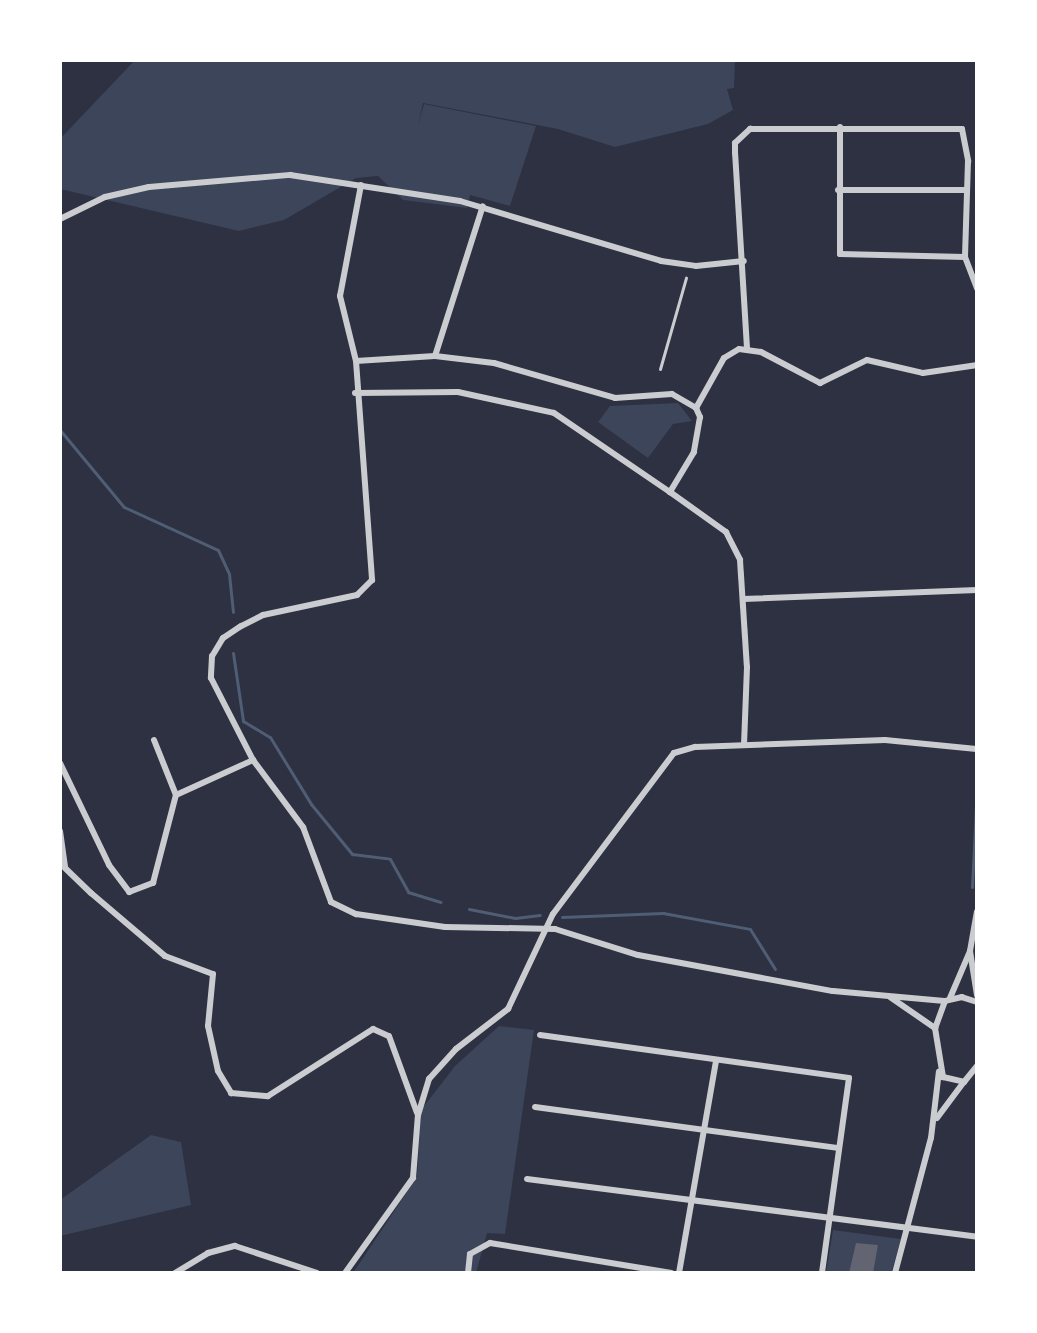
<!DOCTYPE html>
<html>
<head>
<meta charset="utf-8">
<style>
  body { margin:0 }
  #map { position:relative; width:1037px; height:1333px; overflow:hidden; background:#2d3142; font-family:"PT Serif",serif }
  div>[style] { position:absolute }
  .green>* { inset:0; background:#3c4559 }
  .stream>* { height:3px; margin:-1.5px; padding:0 1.5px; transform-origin:1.5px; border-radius:1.5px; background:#4f5d75 }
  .building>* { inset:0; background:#626471 }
  .service>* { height:3px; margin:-1.5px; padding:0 1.5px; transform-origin:1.5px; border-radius:1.5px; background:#caccd0 }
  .minor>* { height:6px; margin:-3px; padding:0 3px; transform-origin:3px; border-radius:3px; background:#caccd0 }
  span { translate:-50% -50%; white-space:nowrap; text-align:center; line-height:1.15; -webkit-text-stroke:7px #fff; paint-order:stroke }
  .frame { position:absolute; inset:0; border:62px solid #fff; pointer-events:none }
</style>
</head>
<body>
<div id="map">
  <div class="green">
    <i style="clip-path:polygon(135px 60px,735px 60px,734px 88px,727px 89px,733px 110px,708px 124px,615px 147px,558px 129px,423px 103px,418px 125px,424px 104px,536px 126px,510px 206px,470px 195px,467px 208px,403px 200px,378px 176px,356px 178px,284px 220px,239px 231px,60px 189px,60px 139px)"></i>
    <i style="clip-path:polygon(678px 403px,692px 421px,673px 424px,648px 458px,598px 422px,610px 406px)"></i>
    <i style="clip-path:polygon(499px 1026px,534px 1030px,505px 1234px,487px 1233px,476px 1273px,353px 1273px,417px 1177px,421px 1110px,455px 1066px)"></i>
    <i style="clip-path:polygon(151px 1135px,181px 1142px,191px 1205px,60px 1236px,60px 1200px)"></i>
    <i style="clip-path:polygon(833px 1230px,901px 1239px,891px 1273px,826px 1273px)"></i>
  </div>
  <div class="stream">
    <i style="left:60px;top:430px;width:100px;rotate:50.3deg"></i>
    <i style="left:124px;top:507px;width:103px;rotate:24.6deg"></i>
    <i style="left:218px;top:550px;width:26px;rotate:65deg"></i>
    <i style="left:229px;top:574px;width:38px;rotate:84deg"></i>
    <i style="left:233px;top:653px;width:69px;rotate:81.6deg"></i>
    <i style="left:243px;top:721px;width:31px;rotate:31deg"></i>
    <i style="left:270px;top:737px;width:79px;rotate:58.5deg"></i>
    <i style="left:311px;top:804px;width:65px;rotate:50.6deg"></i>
    <i style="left:352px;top:854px;width:38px;rotate:7deg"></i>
    <i style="left:390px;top:859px;width:38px;rotate:61deg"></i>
    <i style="left:408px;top:892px;width:34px;rotate:17deg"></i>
    <i style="left:972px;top:887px;width:102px;rotate:-87.2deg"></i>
    <i style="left:469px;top:909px;width:47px;rotate:11.1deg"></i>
    <i style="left:515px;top:918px;width:25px;rotate:-7deg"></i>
    <i style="left:562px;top:917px;width:101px;rotate:-2.3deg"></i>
    <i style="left:663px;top:913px;width:88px;rotate:10.4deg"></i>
    <i style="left:750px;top:929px;width:47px;rotate:58deg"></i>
  </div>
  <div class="building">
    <i style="clip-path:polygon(856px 1243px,878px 1245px,873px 1273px,849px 1273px)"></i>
  </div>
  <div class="service">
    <i style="left:660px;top:369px;width:95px;rotate:-74.1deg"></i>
  </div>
  <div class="minor">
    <i style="left:840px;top:127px;width:127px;rotate:90deg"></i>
    <i style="left:840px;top:254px;width:125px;rotate:1.4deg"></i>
    <i style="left:361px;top:185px;width:113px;rotate:100.7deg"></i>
    <i style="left:340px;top:296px;width:67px;rotate:76.2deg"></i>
    <i style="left:356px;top:361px;width:220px;rotate:85.8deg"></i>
    <i style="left:372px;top:580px;width:21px;rotate:135deg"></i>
    <i style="left:357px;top:595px;width:96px;rotate:168deg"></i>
    <i style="left:263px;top:615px;width:25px;rotate:153deg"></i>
    <i style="left:241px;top:626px;width:22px;rotate:146deg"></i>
    <i style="left:223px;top:638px;width:21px;rotate:121deg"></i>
    <i style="left:212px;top:656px;width:22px;rotate:93deg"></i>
    <i style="left:211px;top:678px;width:92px;rotate:62.9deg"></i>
    <i style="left:253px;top:760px;width:84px;rotate:53.3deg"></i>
    <i style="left:303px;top:827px;width:80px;rotate:69.5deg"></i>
    <i style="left:331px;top:902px;width:28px;rotate:26deg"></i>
    <i style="left:356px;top:914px;width:90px;rotate:8.3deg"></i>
    <i style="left:445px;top:927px;width:110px;rotate:1deg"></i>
    <i style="left:555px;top:929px;width:87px;rotate:17.4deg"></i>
    <i style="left:638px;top:955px;width:198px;rotate:10.5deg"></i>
    <i style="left:833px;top:991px;width:112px;rotate:5.1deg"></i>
    <i style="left:838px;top:190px;width:128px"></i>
    <i style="left:60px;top:219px;width:50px;rotate:-26.1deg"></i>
    <i style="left:105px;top:197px;width:45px;rotate:-12.8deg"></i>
    <i style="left:149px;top:187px;width:142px;rotate:-4.9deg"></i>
    <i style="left:290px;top:175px;width:172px;rotate:8.7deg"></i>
    <i style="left:460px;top:201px;width:210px;rotate:16.6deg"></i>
    <i style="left:661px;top:261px;width:35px;rotate:8deg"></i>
    <i style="left:696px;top:266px;width:48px;rotate:-5.9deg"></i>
    <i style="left:747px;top:348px;width:195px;rotate:-93.5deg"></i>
    <i style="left:735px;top:153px;width:10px;rotate:-90deg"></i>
    <i style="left:735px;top:143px;width:21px;rotate:-43deg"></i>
    <i style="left:750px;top:129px;width:212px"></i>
    <i style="left:962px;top:129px;width:33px;rotate:79deg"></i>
    <i style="left:968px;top:161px;width:96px;rotate:91.8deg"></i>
    <i style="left:965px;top:257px;width:34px;rotate:69deg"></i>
    <i style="left:435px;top:356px;width:157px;rotate:-72.3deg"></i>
    <i style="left:356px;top:361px;width:79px;rotate:-3.6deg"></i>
    <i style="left:435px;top:356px;width:59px;rotate:6.8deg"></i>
    <i style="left:494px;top:363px;width:126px;rotate:16.1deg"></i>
    <i style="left:615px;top:398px;width:57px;rotate:-4deg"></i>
    <i style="left:672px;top:394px;width:28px;rotate:30deg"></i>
    <i style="left:696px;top:408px;width:10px;rotate:66deg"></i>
    <i style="left:700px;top:417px;width:36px;rotate:100deg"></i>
    <i style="left:694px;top:452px;width:47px;rotate:121deg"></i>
    <i style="left:670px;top:492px;width:69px;rotate:35.5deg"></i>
    <i style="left:726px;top:532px;width:31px;rotate:63deg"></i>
    <i style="left:740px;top:560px;width:107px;rotate:86.3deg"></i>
    <i style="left:747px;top:667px;width:77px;rotate:92.2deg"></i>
    <i style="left:355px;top:393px;width:103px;rotate:-0.6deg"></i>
    <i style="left:458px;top:392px;width:98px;rotate:12.3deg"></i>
    <i style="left:554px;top:413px;width:140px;rotate:34.3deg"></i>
    <i style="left:696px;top:408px;width:57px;rotate:-60.8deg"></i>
    <i style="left:724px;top:358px;width:17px;rotate:-31deg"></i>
    <i style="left:739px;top:349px;width:22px;rotate:8deg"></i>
    <i style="left:761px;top:352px;width:67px;rotate:27.7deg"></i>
    <i style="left:820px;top:383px;width:52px;rotate:-26.1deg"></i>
    <i style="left:867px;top:360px;width:57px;rotate:13.1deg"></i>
    <i style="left:923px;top:373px;width:55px;rotate:-8.4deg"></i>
    <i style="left:743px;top:599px;width:234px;rotate:-2.2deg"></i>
    <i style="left:154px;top:740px;width:59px;rotate:68.2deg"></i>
    <i style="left:176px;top:795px;width:85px;rotate:-24.4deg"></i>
    <i style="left:60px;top:763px;width:113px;rotate:64.3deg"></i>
    <i style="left:109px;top:865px;width:34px;rotate:53deg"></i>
    <i style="left:129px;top:892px;width:26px;rotate:-21deg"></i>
    <i style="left:153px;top:883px;width:91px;rotate:-75.4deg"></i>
    <i style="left:60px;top:831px;width:37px;rotate:82deg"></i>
    <i style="left:65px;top:868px;width:36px;rotate:44deg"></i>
    <i style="left:91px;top:893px;width:97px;rotate:40.4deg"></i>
    <i style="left:165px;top:956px;width:51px;rotate:20.6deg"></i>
    <i style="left:213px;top:974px;width:52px;rotate:95.5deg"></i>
    <i style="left:208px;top:1026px;width:46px;rotate:77.5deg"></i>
    <i style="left:218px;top:1071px;width:26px;rotate:59deg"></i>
    <i style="left:231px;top:1093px;width:37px;rotate:5deg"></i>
    <i style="left:268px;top:1096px;width:125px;rotate:-32.5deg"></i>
    <i style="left:373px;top:1029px;width:17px;rotate:24deg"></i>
    <i style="left:389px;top:1036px;width:82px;rotate:70deg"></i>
    <i style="left:970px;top:951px;width:45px;rotate:81deg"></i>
    <i style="left:890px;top:997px;width:55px;rotate:34.6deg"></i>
    <i style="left:950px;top:998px;width:51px;rotate:-66.9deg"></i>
    <i style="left:970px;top:951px;width:40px;rotate:-80deg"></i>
    <i style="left:977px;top:1002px;width:16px;rotate:-162deg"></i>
    <i style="left:962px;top:997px;width:17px;rotate:167deg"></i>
    <i style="left:945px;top:1001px;width:29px;rotate:110deg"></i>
    <i style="left:935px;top:1028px;width:50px;rotate:80.7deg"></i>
    <i style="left:943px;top:1077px;width:22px;rotate:13deg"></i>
    <i style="left:964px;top:1082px;width:21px;rotate:-51deg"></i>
    <i style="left:540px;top:1035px;width:312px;rotate:7.9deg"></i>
    <i style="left:849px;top:1078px;width:197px;rotate:97.9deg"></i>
    <i style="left:535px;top:1107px;width:305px;rotate:7.7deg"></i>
    <i style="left:937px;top:1118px;width:44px;rotate:-53.4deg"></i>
    <i style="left:527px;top:1179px;width:454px;rotate:7.3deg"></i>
    <i style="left:175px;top:1273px;width:39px;rotate:-31deg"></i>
    <i style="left:208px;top:1253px;width:28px;rotate:-15deg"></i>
    <i style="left:235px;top:1246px;width:86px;rotate:18.2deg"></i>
    <i style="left:345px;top:1273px;width:117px;rotate:-54.4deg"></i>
    <i style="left:413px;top:1178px;width:63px;rotate:-85.5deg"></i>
    <i style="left:418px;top:1115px;width:38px;rotate:-73deg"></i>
    <i style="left:429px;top:1079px;width:40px;rotate:-48deg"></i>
    <i style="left:456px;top:1049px;width:66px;rotate:-37.6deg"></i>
    <i style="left:508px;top:1009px;width:105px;rotate:-64.7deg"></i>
    <i style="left:553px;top:914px;width:201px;rotate:-53.1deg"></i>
    <i style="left:674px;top:753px;width:22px;rotate:-16deg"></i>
    <i style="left:695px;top:747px;width:190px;rotate:-2.1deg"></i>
    <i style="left:885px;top:740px;width:92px;rotate:5.6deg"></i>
    <i style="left:468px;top:1273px;width:19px;rotate:-84deg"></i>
    <i style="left:470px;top:1254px;width:23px;rotate:-29deg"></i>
    <i style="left:490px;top:1243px;width:184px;rotate:9.4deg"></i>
    <i style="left:679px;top:1273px;width:216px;rotate:-80.1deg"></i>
    <i style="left:895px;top:1273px;width:140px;rotate:-75.1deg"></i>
    <i style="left:931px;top:1138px;width:67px;rotate:-83.2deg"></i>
  </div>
  <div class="frame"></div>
</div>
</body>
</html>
